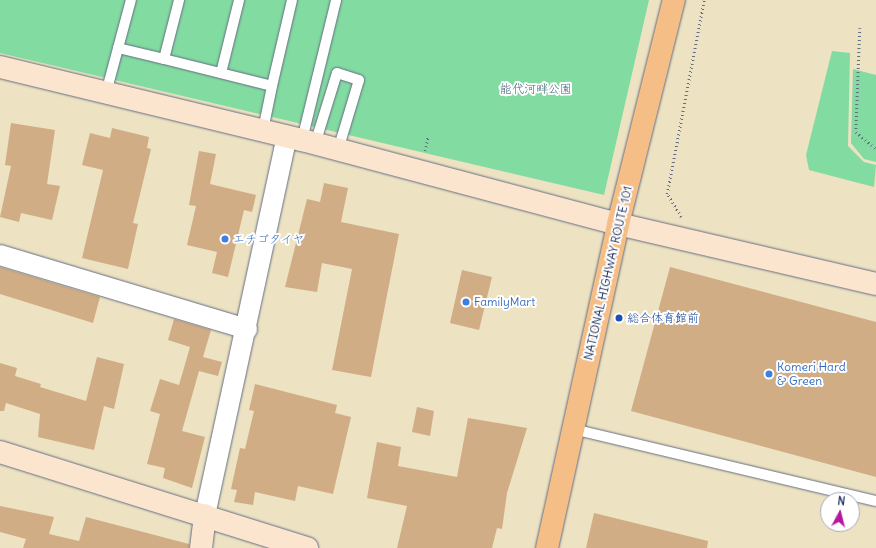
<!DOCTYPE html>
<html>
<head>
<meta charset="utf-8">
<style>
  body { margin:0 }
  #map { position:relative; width:876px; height:548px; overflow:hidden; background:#ede2c2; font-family:Delius,"Klee One",sans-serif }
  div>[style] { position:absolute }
  .green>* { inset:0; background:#82dba1 }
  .building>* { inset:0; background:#d1ad85 }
  .path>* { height:2.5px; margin-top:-1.25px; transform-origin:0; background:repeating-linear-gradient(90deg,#646e81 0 1px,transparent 0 4px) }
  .roads { filter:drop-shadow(0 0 1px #646e81) drop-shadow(0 0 1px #646e81) }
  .lane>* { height:10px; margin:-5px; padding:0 5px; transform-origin:5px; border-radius:5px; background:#fff }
  .street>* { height:20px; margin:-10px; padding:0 10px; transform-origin:10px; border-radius:10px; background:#fff }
  .secondary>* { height:22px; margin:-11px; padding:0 11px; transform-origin:11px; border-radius:11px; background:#fbe5cf }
  .highway>* { height:22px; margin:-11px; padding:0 11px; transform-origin:11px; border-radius:11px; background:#f6be87 }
  .dots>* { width:11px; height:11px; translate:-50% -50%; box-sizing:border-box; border:2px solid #fff; border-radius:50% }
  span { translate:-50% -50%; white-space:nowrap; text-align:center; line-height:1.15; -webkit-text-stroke:4px #fff; paint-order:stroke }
  .park-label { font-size:12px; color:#3a6372 }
  .shop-label { font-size:12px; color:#366cbe }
  .left { translate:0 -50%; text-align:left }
  .street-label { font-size:12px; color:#1b2f5e }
  .transit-label { font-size:12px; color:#164399 }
  .north { position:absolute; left:820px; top:492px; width:40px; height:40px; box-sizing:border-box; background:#fff; border:1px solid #a4acbf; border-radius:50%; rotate:7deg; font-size:11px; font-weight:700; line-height:16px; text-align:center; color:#1b2f5e }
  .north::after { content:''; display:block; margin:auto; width:14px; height:18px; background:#b5179e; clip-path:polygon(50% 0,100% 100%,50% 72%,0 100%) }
</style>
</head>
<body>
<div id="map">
  <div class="green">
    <i style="clip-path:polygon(0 0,649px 0,604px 195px,0 53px)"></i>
    <i style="clip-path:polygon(832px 51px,850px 53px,848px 146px,864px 162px,876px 165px,874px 187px,809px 170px,806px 155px)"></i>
    <i style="clip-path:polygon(853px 69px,876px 75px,876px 162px,864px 159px,851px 143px)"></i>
  </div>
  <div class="building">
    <i style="clip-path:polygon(11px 123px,55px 130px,47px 184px,60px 186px,52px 220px,21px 213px,19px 222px,0 217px,11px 166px,5px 165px)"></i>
    <i style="clip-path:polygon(112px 128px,149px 137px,147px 148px,151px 149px,133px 223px,138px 224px,128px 269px,82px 258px,103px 170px,82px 165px,90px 133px,110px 138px)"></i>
    <i style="clip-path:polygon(199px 151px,216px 154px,210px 184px,256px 195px,252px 212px,244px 210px,228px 277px,212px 273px,217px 252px,187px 245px,196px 206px,189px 205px)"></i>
    <i style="clip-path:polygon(324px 183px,348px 188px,341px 222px,399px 234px,371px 377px,332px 370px,352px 269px,322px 263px,317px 292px,285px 287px,307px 199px,320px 202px)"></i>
    <i style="clip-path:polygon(0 267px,100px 297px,93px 323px,0 294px)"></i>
    <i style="clip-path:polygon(670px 267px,876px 322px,876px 477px,631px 411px)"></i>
    <i style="clip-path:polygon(462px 270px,492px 277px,479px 330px,450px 323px)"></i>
    <i style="clip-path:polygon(174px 319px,211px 330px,203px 357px,222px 362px,218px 376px,199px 371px,182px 431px,205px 437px,192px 488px,163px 478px,165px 468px,147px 464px,160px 414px,150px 411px,160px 379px,179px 385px,190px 347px,168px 340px)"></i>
    <i style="clip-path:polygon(97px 357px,124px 364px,114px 409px,104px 406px,94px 450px,38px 437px,40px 414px,6px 403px,4px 411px,0 411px,0 363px,17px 368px,15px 376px,41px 384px,40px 387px,86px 401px)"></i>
    <i style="clip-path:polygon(255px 384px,337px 405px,335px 413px,351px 417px,333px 494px,298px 486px,295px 501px,255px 492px,253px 505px,234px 502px,237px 490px,231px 489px,240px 448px,245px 449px,254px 411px,249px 410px)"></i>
    <i style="clip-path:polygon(417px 407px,434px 411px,430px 436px,412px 432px)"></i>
    <i style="clip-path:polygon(468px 418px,527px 428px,507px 493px,502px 529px,497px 528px,492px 548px,397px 548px,407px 506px,367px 498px,377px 442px,401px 447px,398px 466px,457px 477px)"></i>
    <i style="clip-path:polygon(0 506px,54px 517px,49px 534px,79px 541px,86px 517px,189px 544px,189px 548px,23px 548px,26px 539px,0 532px)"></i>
    <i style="clip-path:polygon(594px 513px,708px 541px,707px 548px,586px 548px)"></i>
  </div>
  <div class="path">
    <i style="left:860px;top:28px;width:104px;rotate:92.2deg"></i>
    <i style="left:856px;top:132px;width:26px;rotate:40deg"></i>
    <i style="left:425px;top:151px;width:15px;rotate:-79deg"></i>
    <i style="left:681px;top:217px;width:27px;rotate:-121deg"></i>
    <i style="left:667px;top:194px;width:197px;rotate:-79.2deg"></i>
  </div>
  <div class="roads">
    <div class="lane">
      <i style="left:118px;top:48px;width:47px;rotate:13.4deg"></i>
      <i style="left:164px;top:59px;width:61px;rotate:-75.7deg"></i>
      <i style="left:164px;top:59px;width:111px;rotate:14deg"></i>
      <i style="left:272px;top:86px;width:88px;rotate:-76.9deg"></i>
      <i style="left:221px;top:73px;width:75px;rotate:-76.1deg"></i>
      <i style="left:106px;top:93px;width:96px;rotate:-75deg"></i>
      <i style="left:263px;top:130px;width:45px;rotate:-78.4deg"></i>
      <i style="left:302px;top:140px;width:144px;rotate:-76.3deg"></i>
      <i style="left:315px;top:144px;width:74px;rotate:-72.8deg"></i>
      <i style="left:337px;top:73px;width:23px;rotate:18deg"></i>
      <i style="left:359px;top:80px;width:73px;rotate:106.7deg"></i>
      <i style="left:573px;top:429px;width:311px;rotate:13.4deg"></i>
    </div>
    <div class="street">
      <i style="left:0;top:255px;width:258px;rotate:16.7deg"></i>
      <i style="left:205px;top:515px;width:388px;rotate:-77.8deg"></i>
    </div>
    <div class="secondary">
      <i style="left:0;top:67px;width:311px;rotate:13.6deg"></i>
      <i style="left:302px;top:140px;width:327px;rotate:14.9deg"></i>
      <i style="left:618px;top:224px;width:265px;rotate:13.1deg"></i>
      <i style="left:0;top:452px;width:322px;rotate:17.4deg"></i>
      <i style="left:201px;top:548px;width:33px;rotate:-83deg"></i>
    </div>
    <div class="highway">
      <i style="left:547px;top:548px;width:332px;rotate:-77.6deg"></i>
      <i style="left:618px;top:224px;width:231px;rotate:-76deg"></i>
    </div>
  </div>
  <div class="dots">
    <i style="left:225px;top:239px;background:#3f7fe0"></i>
    <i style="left:466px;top:302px;background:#3f7fe0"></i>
    <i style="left:619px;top:318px;background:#1a4fb4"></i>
    <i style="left:769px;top:374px;background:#3f7fe0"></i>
  </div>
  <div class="park-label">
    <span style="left:536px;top:89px">能代河畔公園</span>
  </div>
  <div class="shop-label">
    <span class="left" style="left:233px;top:239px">エチゴタイヤ</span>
    <span class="left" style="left:474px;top:302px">FamilyMart</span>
    <span class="left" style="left:777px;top:374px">Komeri Hard<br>&amp; Green</span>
  </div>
  <div class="street-label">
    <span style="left:608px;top:273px;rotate:-77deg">NATIONAL HIGHWAY ROUTE 101</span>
  </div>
  <div class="transit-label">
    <span class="left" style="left:627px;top:318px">総合体育館前</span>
  </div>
  <div class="north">N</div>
</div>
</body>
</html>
